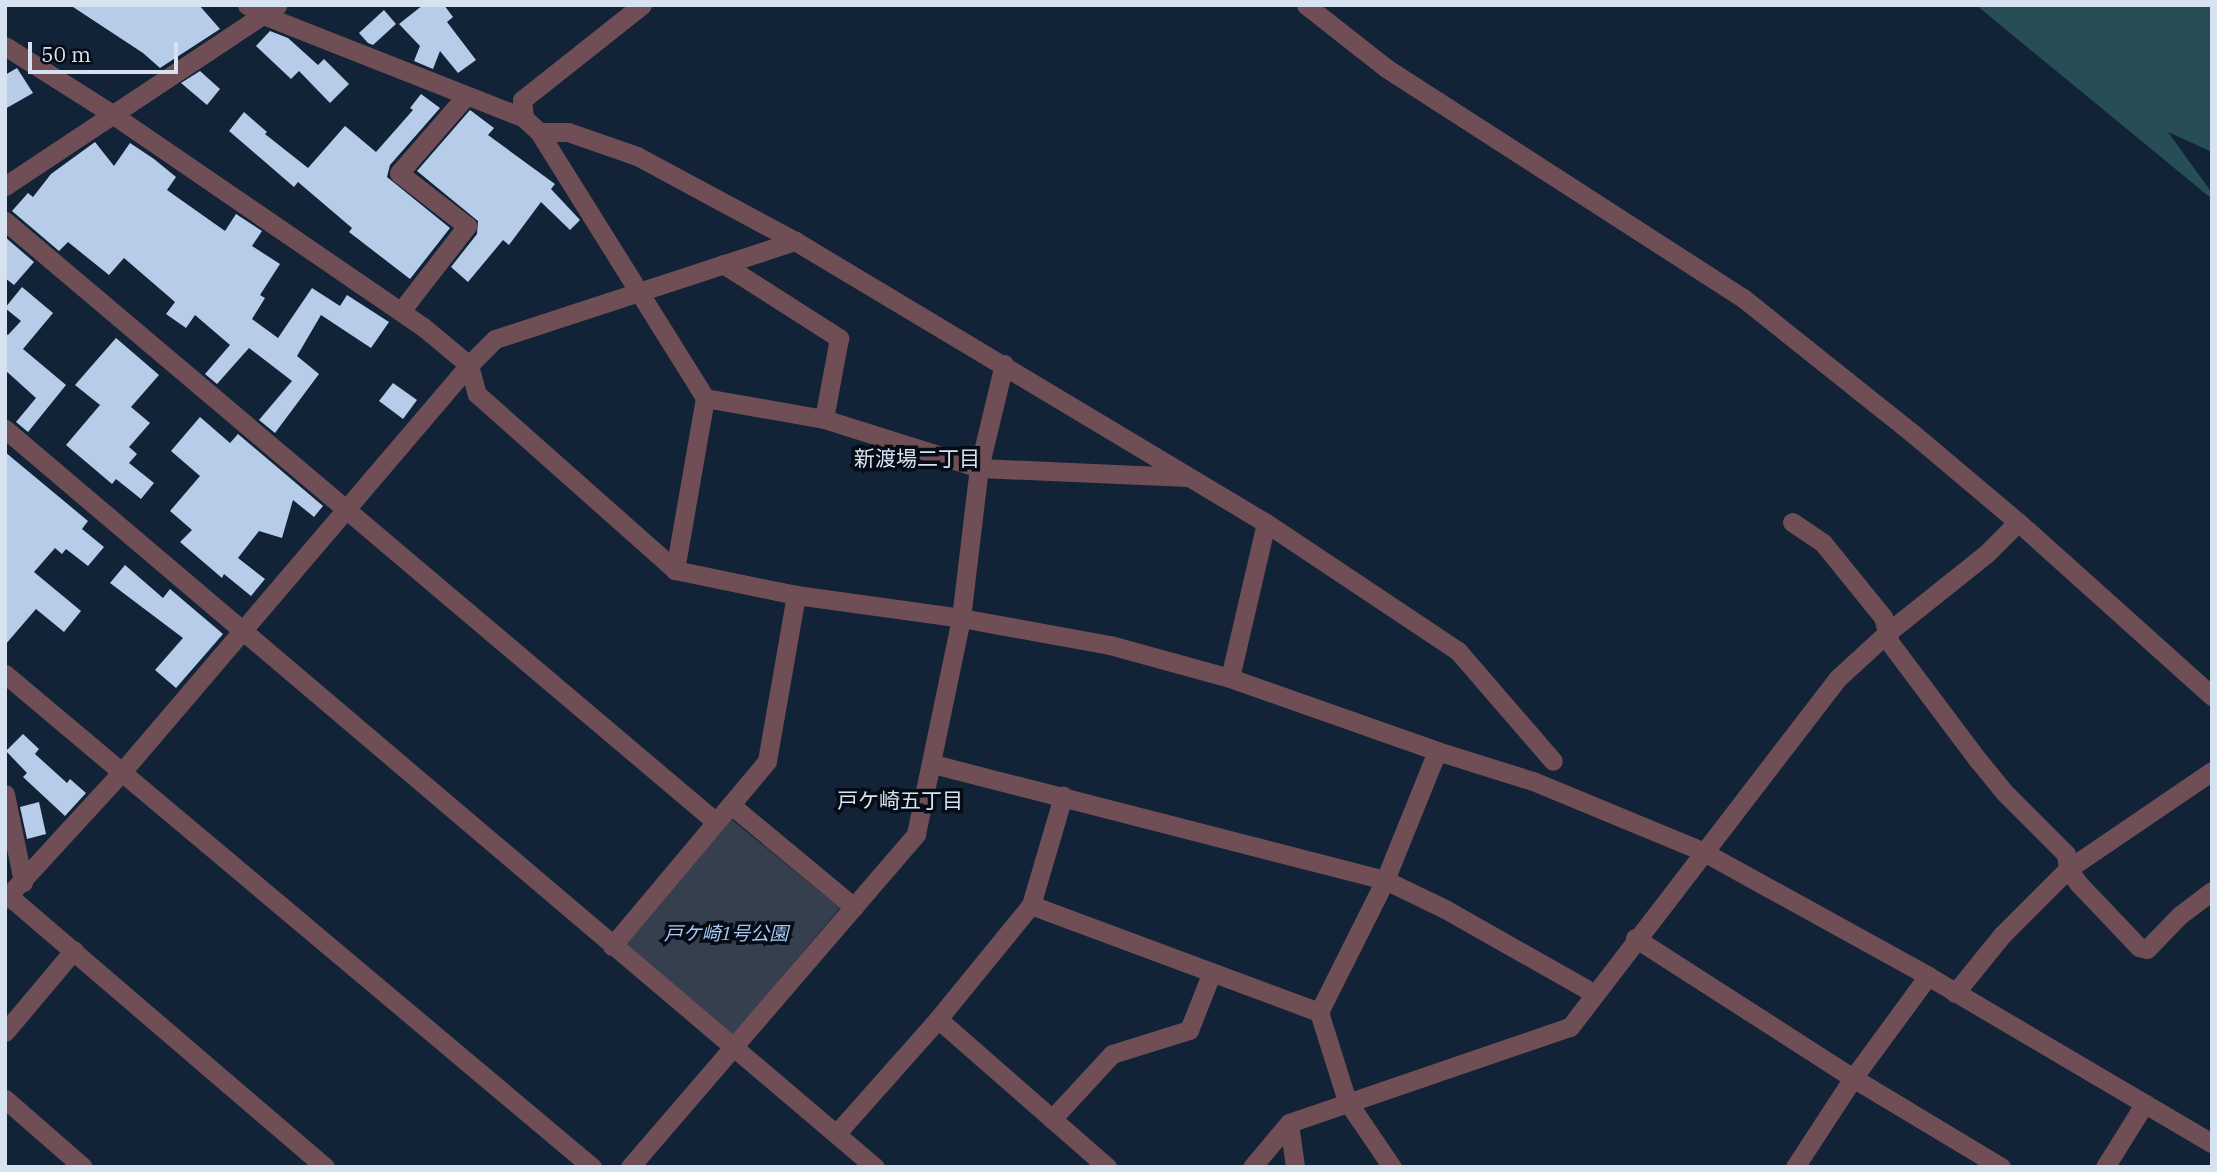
<!DOCTYPE html>
<html>
<head>
<meta charset="utf-8">
<style>
  body { margin:0 }
  #map { position:relative; width:2217px; height:1172px; overflow:hidden; background:#122338; font-family:"IBM Plex Serif","Noto Sans JP",serif }
  div>[style] { position:absolute }
  .green>* { inset:0; background:#353f4e }
  .water>* { inset:0; background:#274d55 }
  .building>* { inset:0; background:#b6cce9 }
  .minor>* { height:19px; margin:-9.5px; padding:0 9.5px; transform-origin:9.5px; border-radius:9.5px; background:#704e55 }
  .tertiary>* { height:19px; margin:-9.5px; padding:0 9.5px; transform-origin:9.5px; border-radius:9.5px; background:#704e55 }
  span { translate:-50% -50%; white-space:nowrap; text-align:center; line-height:1.15; -webkit-text-stroke:7px #050c15; paint-order:stroke }
  .park-label { font-size:19px; color:#a6c9f7; font-style:italic }
  .neighbourhood-label { font-size:21px; color:#d6e2f0 }
  .frame { position:absolute; inset:0; border:7px solid #d6e2f0; pointer-events:none }
  .scale { position:absolute; left:28px; top:42px; width:150px; height:32px; box-sizing:border-box; border:4px solid #d6e2f0; border-top:0; padding-left:9px; font-size:21px; line-height:24px; white-space:nowrap; color:#d6e2f0; -webkit-text-stroke:5px #050c15; paint-order:stroke }
</style>
</head>
<body>
<div id="map">
  <div class="green">
    <i style="clip-path:polygon(731px 819px,840px 908px,732px 1036px,625px 945px)"></i>
  </div>
  <div class="water">
    <i style="clip-path:polygon(1976px 5px,2212px 5px,2212px 152px,2168px 132px,2212px 193px,2212px 199px)"></i>
  </div>
  <div class="building">
    <i style="clip-path:polygon(70px 5px,199px 5px,220px 29px,160px 68px,143px 53px)"></i>
    <i style="clip-path:polygon(423px 5px,444px 5px,453px 17px,447px 22px,476px 60px,458px 73px,440px 51px,433px 69px,414px 61px,420px 46px,399px 24px)"></i>
    <i style="clip-path:polygon(384px 10px,396px 24px,373px 45px,368px 43px,359px 33px)"></i>
    <i style="clip-path:polygon(270px 31px,288px 38px,318px 65px,324px 59px,349px 84px,330px 103px,299px 71px,291px 79px,256px 46px)"></i>
    <i style="clip-path:polygon(17px 68px,33px 93px,5px 109px,5px 75px)"></i>
    <i style="clip-path:polygon(200px 71px,220px 89px,207px 105px,181px 83px)"></i>
    <i style="clip-path:polygon(421px 94px,440px 108px,390px 165px,387px 177px,450px 228px,410px 279px,349px 232px,352px 228px,298px 182px,294px 187px,229px 131px,244px 112px,267px 132px,265px 134px,308px 168px,345px 126px,376px 152px,413px 110px,410px 108px)"></i>
    <i style="clip-path:polygon(470px 110px,494px 128px,488px 135px,555px 184px,551px 189px,580px 220px,570px 230px,541px 202px,509px 245px,503px 240px,468px 282px,451px 267px,477px 234px,478px 221px,417px 171px)"></i>
    <i style="clip-path:polygon(95px 142px,114px 166px,130px 143px,154px 159px,176px 177px,167px 190px,225px 231px,236px 214px,262px 231px,252px 246px,280px 264px,260px 295px,265px 298px,252px 319px,278px 338px,312px 288px,340px 306px,347px 295px,389px 322px,371px 348px,321px 315px,297px 356px,319px 374px,275px 433px,259px 420px,292px 381px,249px 348px,217px 384px,205px 374px,230px 345px,195px 315px,186px 328px,166px 314px,175px 302px,124px 258px,109px 275px,68px 242px,59px 251px,12px 211px,28px 193px,33px 197px,51px 174px)"></i>
    <i style="clip-path:polygon(5px 237px,34px 262px,14px 285px,5px 278px)"></i>
    <i style="clip-path:polygon(22px 287px,53px 313px,23px 349px,66px 385px,28px 432px,16px 422px,36px 398px,5px 370px,5px 333px,8px 335px,21px 321px,5px 308px)"></i>
    <i style="clip-path:polygon(116px 338px,159px 375px,131px 407px,150px 423px,129px 447px,137px 454px,129px 463px,154px 483px,141px 499px,116px 479px,112px 484px,66px 445px,100px 405px,75px 385px)"></i>
    <i style="clip-path:polygon(393px 383px,417px 400px,403px 419px,379px 401px)"></i>
    <i style="clip-path:polygon(200px 417px,230px 443px,238px 434px,323px 506px,314px 517px,293px 500px,282px 538px,259px 531px,238px 558px,265px 579px,251px 596px,224px 574px,222px 578px,180px 542px,192px 530px,170px 511px,200px 476px,171px 451px)"></i>
    <i style="clip-path:polygon(5px 452px,88px 521px,82px 529px,104px 547px,88px 566px,66px 549px,62px 554px,55px 548px,34px 572px,81px 611px,64px 632px,36px 609px,5px 645px)"></i>
    <i style="clip-path:polygon(125px 565px,163px 598px,170px 589px,223px 634px,176px 688px,155px 670px,183px 638px,110px 583px)"></i>
    <i style="clip-path:polygon(23px 734px,39px 749px,35px 754px,67px 783px,70px 779px,86px 793px,65px 816px,23px 777px,27px 773px,6px 751px)"></i>
    <i style="clip-path:polygon(39px 802px,46px 834px,27px 839px,20px 807px)"></i>
  </div>
  <div class="minor">
    <i style="left:247px;top:5px;width:19px;rotate:32deg"></i>
    <i style="left:263px;top:15px;width:281px;rotate:21.5deg"></i>
    <i style="left:524px;top:118px;width:21px;rotate:43deg"></i>
    <i style="left:539px;top:132px;width:314px;rotate:58deg"></i>
    <i style="left:705px;top:398px;width:175px;rotate:99.9deg"></i>
    <i style="left:1306px;top:5px;width:102px;rotate:38.2deg"></i>
    <i style="left:1386px;top:68px;width:425px;rotate:32.8deg"></i>
    <i style="left:1743px;top:298px;width:215px;rotate:38.6deg"></i>
    <i style="left:1911px;top:432px;width:140px;rotate:40.1deg"></i>
    <i style="left:2018px;top:522px;width:261px;rotate:41.9deg"></i>
    <i style="left:5px;top:46px;width:127px;rotate:32.4deg"></i>
    <i style="left:112px;top:114px;width:376px;rotate:34.4deg"></i>
    <i style="left:422px;top:326px;width:61px;rotate:39.7deg"></i>
    <i style="left:469px;top:365px;width:30px;rotate:75deg"></i>
    <i style="left:477px;top:394px;width:265px;rotate:41.6deg"></i>
    <i style="left:675px;top:570px;width:124px;rotate:11.7deg"></i>
    <i style="left:796px;top:595px;width:167px;rotate:7.9deg"></i>
    <i style="left:961px;top:618px;width:151px;rotate:10.3deg"></i>
    <i style="left:1110px;top:645px;width:124px;rotate:15.4deg"></i>
    <i style="left:1230px;top:678px;width:219px;rotate:19.4deg"></i>
    <i style="left:1437px;top:751px;width:101px;rotate:17.4deg"></i>
    <i style="left:1533px;top:781px;width:183px;rotate:22.5deg"></i>
    <i style="left:1702px;top:851px;width:258px;rotate:28.9deg"></i>
    <i style="left:1928px;top:976px;width:329px;rotate:30.5deg"></i>
    <i style="left:524px;top:118px;width:18px;rotate:-96deg"></i>
    <i style="left:522px;top:100px;width:153px;rotate:-38.4deg"></i>
    <i style="left:539px;top:132px;width:29px"></i>
    <i style="left:568px;top:132px;width:73px;rotate:19.2deg"></i>
    <i style="left:637px;top:156px;width:179px;rotate:28.3deg"></i>
    <i style="left:5px;top:186px;width:327px;rotate:-33.6deg"></i>
    <i style="left:5px;top:221px;width:931px;rotate:40.21deg"></i>
    <i style="left:723px;top:264px;width:138px;rotate:32.5deg"></i>
    <i style="left:839px;top:338px;width:82px;rotate:100.5deg"></i>
    <i style="left:401px;top:311px;width:108px;rotate:-52.2deg"></i>
    <i style="left:467px;top:226px;width:86px;rotate:-142.1deg"></i>
    <i style="left:399px;top:173px;width:101px;rotate:-49deg"></i>
    <i style="left:469px;top:365px;width:37px;rotate:-45deg"></i>
    <i style="left:495px;top:339px;width:316px;rotate:-18.1deg"></i>
    <i style="left:795px;top:241px;width:549px;rotate:30.91deg"></i>
    <i style="left:1266px;top:523px;width:159px;rotate:103.1deg"></i>
    <i style="left:705px;top:398px;width:121px;rotate:10deg"></i>
    <i style="left:824px;top:419px;width:163px;rotate:17.5deg"></i>
    <i style="left:979px;top:468px;width:209px;rotate:2.5deg"></i>
    <i style="left:5px;top:429px;width:1141px;rotate:40.31deg"></i>
    <i style="left:1792px;top:522px;width:37px;rotate:34deg"></i>
    <i style="left:1823px;top:543px;width:95px;rotate:51deg"></i>
    <i style="left:1883px;top:617px;width:27px;rotate:75deg"></i>
    <i style="left:1890px;top:643px;width:146px;rotate:53.1deg"></i>
    <i style="left:1978px;top:760px;width:41px;rotate:50.9deg"></i>
    <i style="left:2004px;top:792px;width:88px;rotate:45deg"></i>
    <i style="left:2066px;top:854px;width:15px;rotate:82deg"></i>
    <i style="left:2068px;top:869px;width:17px;rotate:54deg"></i>
    <i style="left:2078px;top:883px;width:88px;rotate:46.4deg"></i>
    <i style="left:2139px;top:947px;width:8px;rotate:14deg"></i>
    <i style="left:2147px;top:949px;width:47px;rotate:-45.9deg"></i>
    <i style="left:2180px;top:915px;width:40px;rotate:-37deg"></i>
    <i style="left:1266px;top:523px;width:231px;rotate:33.7deg"></i>
    <i style="left:1458px;top:651px;width:145px;rotate:49.2deg"></i>
    <i style="left:933px;top:764px;width:467px;rotate:14.4deg"></i>
    <i style="left:1385px;top:880px;width:67px;rotate:25.8deg"></i>
    <i style="left:1445px;top:909px;width:172px;rotate:29.5deg"></i>
    <i style="left:5px;top:794px;width:90px;rotate:78.4deg"></i>
    <i style="left:731px;top:805px;width:160px;rotate:39.7deg"></i>
    <i style="left:10px;top:897px;width:415px;rotate:40.6deg"></i>
    <i style="left:5px;top:899px;width:171px;rotate:-47.4deg"></i>
    <i style="left:1031px;top:905px;width:307px;rotate:20.4deg"></i>
    <i style="left:1635px;top:938px;width:259px;rotate:32.7deg"></i>
    <i style="left:1853px;top:1078px;width:173px;rotate:31deg"></i>
    <i style="left:612px;top:946px;width:241px;rotate:-50deg"></i>
    <i style="left:767px;top:761px;width:169px;rotate:-80.1deg"></i>
    <i style="left:1955px;top:993px;width:75px;rotate:-51deg"></i>
    <i style="left:2002px;top:935px;width:93px;rotate:-45deg"></i>
    <i style="left:2068px;top:869px;width:174px;rotate:-34.2deg"></i>
    <i style="left:938px;top:1019px;width:225px;rotate:41.2deg"></i>
    <i style="left:5px;top:1032px;width:107px;rotate:-49.9deg"></i>
    <i style="left:5px;top:1099px;width:103px;rotate:41.1deg"></i>
    <i style="left:1052px;top:1119px;width:88px;rotate:-47.3deg"></i>
    <i style="left:1112px;top:1054px;width:81px;rotate:-17.3deg"></i>
    <i style="left:1189px;top:1030px;width:62px;rotate:-68.4deg"></i>
    <i style="left:1289px;top:1123px;width:44px;rotate:82.2deg"></i>
    <i style="left:836px;top:1134px;width:154px;rotate:-48.4deg"></i>
    <i style="left:938px;top:1019px;width:147px;rotate:-50.8deg"></i>
    <i style="left:1031px;top:905px;width:114px;rotate:-73.6deg"></i>
    <i style="left:630px;top:1167px;width:439px;rotate:-49.3deg"></i>
    <i style="left:916px;top:834px;width:221px;rotate:-78.2deg"></i>
    <i style="left:961px;top:618px;width:151px;rotate:-83.2deg"></i>
    <i style="left:979px;top:468px;width:107px;rotate:-76.5deg"></i>
    <i style="left:1252px;top:1167px;width:57px;rotate:-49.9deg"></i>
    <i style="left:1289px;top:1123px;width:297px;rotate:-18.9deg"></i>
    <i style="left:1570px;top:1027px;width:440px;rotate:-52.5deg"></i>
    <i style="left:1838px;top:678px;width:67px;rotate:-42.6deg"></i>
    <i style="left:1887px;top:633px;width:127px;rotate:-38.6deg"></i>
    <i style="left:1986px;top:554px;width:45px;rotate:-45deg"></i>
    <i style="left:1392px;top:1167px;width:80px;rotate:-124.3deg"></i>
    <i style="left:1347px;top:1101px;width:93px;rotate:-107.5deg"></i>
    <i style="left:1319px;top:1012px;width:148px;rotate:-63.4deg"></i>
    <i style="left:1385px;top:880px;width:139px;rotate:-68deg"></i>
    <i style="left:1795px;top:1167px;width:106px;rotate:-56.9deg"></i>
    <i style="left:1853px;top:1078px;width:127px;rotate:-53.7deg"></i>
    <i style="left:2105px;top:1167px;width:75px;rotate:-58deg"></i>
  </div>
  <div class="tertiary">
    <i style="left:5px;top:674px;width:767px;rotate:40.03deg"></i>
    <i style="left:121px;top:773px;width:536px;rotate:-49.54deg"></i>
  </div>
  <div class="park-label">
    <span style="left:726px;top:934px">戸ケ崎1号公園</span>
  </div>
  <div class="neighbourhood-label">
    <span style="left:917px;top:458px">新渡場二丁目</span>
    <span style="left:900px;top:800px">戸ケ崎五丁目</span>
  </div>
  <div class="frame"></div>
  <div class="scale">50 m</div>
</div>
</body>
</html>
